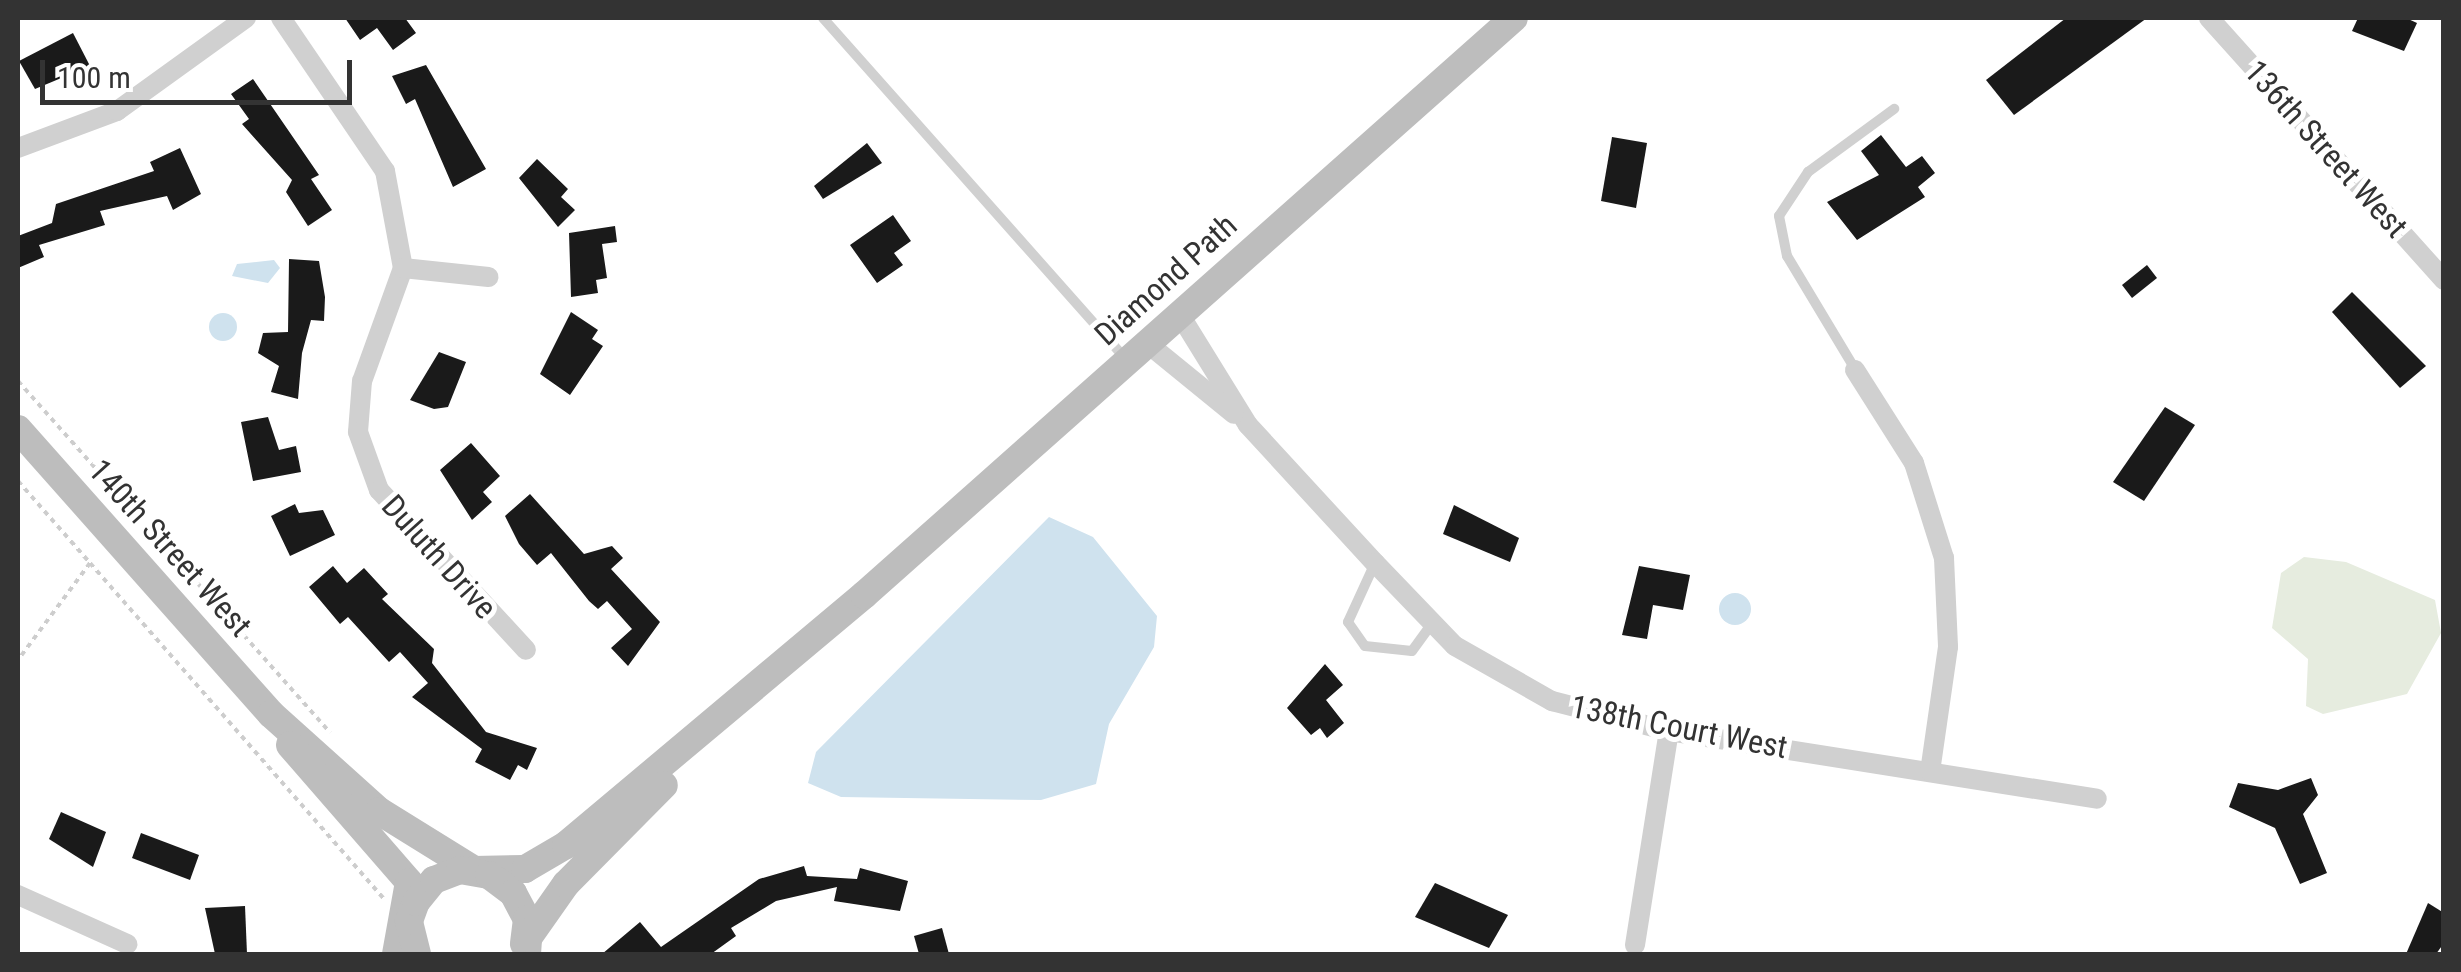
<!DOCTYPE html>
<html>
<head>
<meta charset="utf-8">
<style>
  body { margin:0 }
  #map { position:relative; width:2461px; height:972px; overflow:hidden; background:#fff; font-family:"Roboto Condensed",sans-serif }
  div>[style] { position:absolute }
  .green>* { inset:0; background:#e6ecdf }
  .water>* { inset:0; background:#cfe2ee }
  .round { border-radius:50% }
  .building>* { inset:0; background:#1a1a1a }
  .path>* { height:4px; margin-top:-2px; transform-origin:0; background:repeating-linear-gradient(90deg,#cdcdcd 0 5px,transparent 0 10px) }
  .lane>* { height:10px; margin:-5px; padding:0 5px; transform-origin:5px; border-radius:5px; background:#d0d0d0 }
  .street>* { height:20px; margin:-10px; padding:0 10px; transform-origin:10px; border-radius:10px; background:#d0d0d0 }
  .secondary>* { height:28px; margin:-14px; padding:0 14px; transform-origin:14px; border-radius:14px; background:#bdbdbd }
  span { translate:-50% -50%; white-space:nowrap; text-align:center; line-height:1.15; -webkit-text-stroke:10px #fff; paint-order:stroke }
  .street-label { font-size:32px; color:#333 }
  .frame { position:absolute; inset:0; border:20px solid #333; pointer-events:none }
  .scale { position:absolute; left:40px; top:60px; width:312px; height:45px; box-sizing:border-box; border:5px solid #333; border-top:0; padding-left:12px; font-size:30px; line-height:35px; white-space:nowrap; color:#333; -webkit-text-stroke:8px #fff; paint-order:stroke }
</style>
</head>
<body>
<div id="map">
  <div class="green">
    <i style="clip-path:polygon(2304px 557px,2346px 562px,2435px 600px,2441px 633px,2407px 694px,2323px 714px,2306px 706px,2308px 659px,2272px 628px,2281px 573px)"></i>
  </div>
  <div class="water">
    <i style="clip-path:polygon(274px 260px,280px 268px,268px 283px,232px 276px,237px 264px)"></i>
    <i class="round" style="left:209px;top:313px;width:28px;height:28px"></i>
    <i style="clip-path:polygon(1049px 517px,1093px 537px,1157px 616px,1154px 647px,1109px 724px,1096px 784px,1041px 800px,841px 797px,808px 783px,816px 752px)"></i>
    <i class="round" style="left:1719px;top:593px;width:32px;height:32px"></i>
  </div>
  <div class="building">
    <i style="clip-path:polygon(345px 18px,405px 18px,416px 33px,393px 50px,377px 28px,360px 40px)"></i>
    <i style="clip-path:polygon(2066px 18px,2147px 18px,2014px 115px,1986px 80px)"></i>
    <i style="clip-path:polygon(2358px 18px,2406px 18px,2417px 23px,2404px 51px,2352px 31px)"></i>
    <i style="clip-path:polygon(73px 33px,90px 66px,35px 89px,19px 61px)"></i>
    <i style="clip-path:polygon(426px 65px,486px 169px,453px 187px,415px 99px,406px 104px,392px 76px)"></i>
    <i style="clip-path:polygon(253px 79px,319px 175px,311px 179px,332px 210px,308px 226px,286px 192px,292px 180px,242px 124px,249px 119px,231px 94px)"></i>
    <i style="clip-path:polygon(1881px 135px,1906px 167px,1922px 156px,1935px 173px,1918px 187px,1925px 197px,1857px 240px,1827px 202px,1879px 175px,1861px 151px)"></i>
    <i style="clip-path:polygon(1612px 137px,1647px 143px,1636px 208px,1601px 201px)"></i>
    <i style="clip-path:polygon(867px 143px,882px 163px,823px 199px,814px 186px)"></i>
    <i style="clip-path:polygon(180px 148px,201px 194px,173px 210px,167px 196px,100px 211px,105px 225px,39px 245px,44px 257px,18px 268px,18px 236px,52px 223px,56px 204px,154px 171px,150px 162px)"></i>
    <i style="clip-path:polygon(537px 159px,568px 189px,561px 197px,575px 210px,558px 227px,519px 178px)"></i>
    <i style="clip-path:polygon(893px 215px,911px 241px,894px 253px,903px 265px,877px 283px,850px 245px)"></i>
    <i style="clip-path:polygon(615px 226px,617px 242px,602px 244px,607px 278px,596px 280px,598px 293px,571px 297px,569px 233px)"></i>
    <i style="clip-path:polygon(289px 259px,319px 261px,325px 297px,324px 321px,311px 320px,302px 353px,298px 399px,271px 392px,279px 366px,258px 353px,263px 333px,288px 332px)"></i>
    <i style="clip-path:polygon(2147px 265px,2157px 278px,2132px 298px,2122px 285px)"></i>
    <i style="clip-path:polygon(2352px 292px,2426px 366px,2400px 388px,2332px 312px)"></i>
    <i style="clip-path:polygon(571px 312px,598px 330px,592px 339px,603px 346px,570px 395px,540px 374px)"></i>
    <i style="clip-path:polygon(439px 352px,466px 362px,448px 407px,434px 409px,410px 400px)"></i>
    <i style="clip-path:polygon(2165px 407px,2195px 425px,2144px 501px,2113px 482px)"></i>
    <i style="clip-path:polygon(268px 417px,279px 450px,296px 446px,301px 472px,253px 481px,241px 422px)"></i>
    <i style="clip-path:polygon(471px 443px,500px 476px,483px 492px,492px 502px,472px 520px,440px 470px)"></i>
    <i style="clip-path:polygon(530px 494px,584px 554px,612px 546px,623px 558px,611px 569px,660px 622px,628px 666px,611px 648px,632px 629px,607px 601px,598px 609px,589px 601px,551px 553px,537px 565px,519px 544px,505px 516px)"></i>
    <i style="clip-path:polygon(295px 504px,299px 513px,323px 510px,335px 535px,290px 556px,271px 516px)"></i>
    <i style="clip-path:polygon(1454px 505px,1519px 538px,1510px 562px,1443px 534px)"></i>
    <i style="clip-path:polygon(333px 566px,347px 583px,364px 568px,388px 594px,382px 599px,434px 649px,432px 663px,486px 732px,537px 748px,527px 770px,518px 765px,510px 780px,475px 762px,482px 749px,412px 697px,428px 683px,400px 652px,389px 662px,348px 617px,340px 624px,309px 587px)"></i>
    <i style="clip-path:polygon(1639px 566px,1690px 575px,1683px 610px,1653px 605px,1647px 639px,1622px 635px)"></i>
    <i style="clip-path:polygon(1325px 664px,1343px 685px,1326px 700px,1344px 723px,1327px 738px,1320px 728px,1311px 735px,1287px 708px)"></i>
    <i style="clip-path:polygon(2311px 778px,2318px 795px,2303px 814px,2327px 873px,2300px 884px,2275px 828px,2229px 807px,2238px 783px,2278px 790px)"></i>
    <i style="clip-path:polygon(61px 812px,106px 832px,93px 867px,49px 839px)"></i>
    <i style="clip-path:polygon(141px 833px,199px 855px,190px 880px,132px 858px)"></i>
    <i style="clip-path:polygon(804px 866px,807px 876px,857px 879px,860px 868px,908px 881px,900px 911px,834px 901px,837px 887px,776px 901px,731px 928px,736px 936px,711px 954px,602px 954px,640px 922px,661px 947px,759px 879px)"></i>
    <i style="clip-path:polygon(1435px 883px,1508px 915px,1489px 948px,1415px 917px)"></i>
    <i style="clip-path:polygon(2428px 903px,2444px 913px,2444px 943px,2436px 954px,2406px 954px)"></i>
    <i style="clip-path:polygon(245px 906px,247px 954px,215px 954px,205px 908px)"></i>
    <i style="clip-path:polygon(942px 928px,949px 954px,919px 954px,914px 936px)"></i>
  </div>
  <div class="path">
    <i style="left:18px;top:381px;width:470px;rotate:48.4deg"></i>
    <i style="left:18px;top:481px;width:109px;rotate:48.7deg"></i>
    <i style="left:90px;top:563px;width:121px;rotate:126.6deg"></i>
    <i style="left:90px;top:563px;width:445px;rotate:48.8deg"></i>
  </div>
  <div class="lane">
    <i style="left:823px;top:18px;width:458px;rotate:48.4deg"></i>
    <i style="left:1855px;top:369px;width:132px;rotate:-121deg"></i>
    <i style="left:1787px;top:256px;width:41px;rotate:-101.3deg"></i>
    <i style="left:1779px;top:216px;width:53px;rotate:-56.6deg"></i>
    <i style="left:1808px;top:172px;width:107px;rotate:-36.2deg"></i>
    <i style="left:1375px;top:563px;width:65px;rotate:114.6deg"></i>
    <i style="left:1348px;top:622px;width:29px;rotate:55deg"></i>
    <i style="left:1365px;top:646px;width:47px;rotate:6.1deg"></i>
    <i style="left:1412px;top:651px;width:34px;rotate:-54deg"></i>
  </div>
  <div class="street">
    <i style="left:281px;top:18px;width:185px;rotate:55.8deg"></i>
    <i style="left:385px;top:171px;width:99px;rotate:79.5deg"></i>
    <i style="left:403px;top:268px;width:120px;rotate:109.9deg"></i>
    <i style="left:362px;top:381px;width:51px;rotate:94.5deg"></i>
    <i style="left:358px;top:432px;width:62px;rotate:70.1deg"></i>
    <i style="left:379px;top:490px;width:217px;rotate:47.4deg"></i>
    <i style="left:2209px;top:18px;width:352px;rotate:48.1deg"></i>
    <i style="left:18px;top:148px;width:106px;rotate:-20.5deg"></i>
    <i style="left:117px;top:111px;width:159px;rotate:-35.8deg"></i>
    <i style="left:403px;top:268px;width:86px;rotate:6deg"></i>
    <i style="left:1180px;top:315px;width:129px;rotate:58.3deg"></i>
    <i style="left:1248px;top:425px;width:188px;rotate:47.4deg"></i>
    <i style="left:1375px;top:563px;width:115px;rotate:46.1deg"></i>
    <i style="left:1455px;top:646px;width:112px;rotate:29.6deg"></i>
    <i style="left:1552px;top:701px;width:121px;rotate:14.4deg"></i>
    <i style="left:1669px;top:731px;width:433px;rotate:9deg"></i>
    <i style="left:1147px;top:343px;width:112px;rotate:39.2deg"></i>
    <i style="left:1855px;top:370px;width:110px;rotate:57.6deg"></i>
    <i style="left:1914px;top:463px;width:100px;rotate:72.5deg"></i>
    <i style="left:1944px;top:558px;width:89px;rotate:87.4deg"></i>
    <i style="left:1948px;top:647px;width:126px;rotate:98.2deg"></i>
    <i style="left:18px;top:895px;width:120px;rotate:24.2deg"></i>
    <i style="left:1635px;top:945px;width:217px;rotate:-81deg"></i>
  </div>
  <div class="secondary">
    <i style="left:18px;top:429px;width:381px;rotate:48.4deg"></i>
    <i style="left:271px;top:714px;width:145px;rotate:41.9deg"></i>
    <i style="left:379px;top:811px;width:112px;rotate:31.8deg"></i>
    <i style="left:474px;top:870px;width:51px;rotate:-1.1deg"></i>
    <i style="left:525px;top:869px;width:48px;rotate:-30.3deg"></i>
    <i style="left:566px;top:845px;width:389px;rotate:-40deg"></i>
    <i style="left:864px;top:595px;width:869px;rotate:-41.6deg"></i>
    <i style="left:290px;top:745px;width:181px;rotate:49deg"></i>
    <i style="left:409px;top:882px;width:73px;rotate:100.2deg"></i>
    <i style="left:417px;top:954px;width:34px;rotate:-104deg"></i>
    <i style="left:409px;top:921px;width:20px;rotate:-70deg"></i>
    <i style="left:416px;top:902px;width:28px;rotate:-51deg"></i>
    <i style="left:434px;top:880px;width:28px;rotate:-21deg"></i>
    <i style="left:460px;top:870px;width:29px;rotate:10deg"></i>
    <i style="left:489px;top:875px;width:30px;rotate:37deg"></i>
    <i style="left:513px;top:893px;width:30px;rotate:62deg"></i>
    <i style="left:527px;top:919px;width:25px;rotate:97deg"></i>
    <i style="left:527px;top:954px;width:16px;rotate:-86deg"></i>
    <i style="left:528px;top:938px;width:66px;rotate:-54.9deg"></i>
    <i style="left:566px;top:884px;width:139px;rotate:-45.3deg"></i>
  </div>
  <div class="street-label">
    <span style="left:2326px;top:149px;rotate:48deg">136th Street West</span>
    <span style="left:1166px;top:280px;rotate:-42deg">Diamond Path</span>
    <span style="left:170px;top:548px;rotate:48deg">140th Street West</span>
    <span style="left:439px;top:557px;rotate:48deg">Duluth Drive</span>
    <span style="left:1679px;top:727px;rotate:11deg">138th Court West</span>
  </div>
  <div class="frame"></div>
  <div class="scale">100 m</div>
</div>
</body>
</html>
